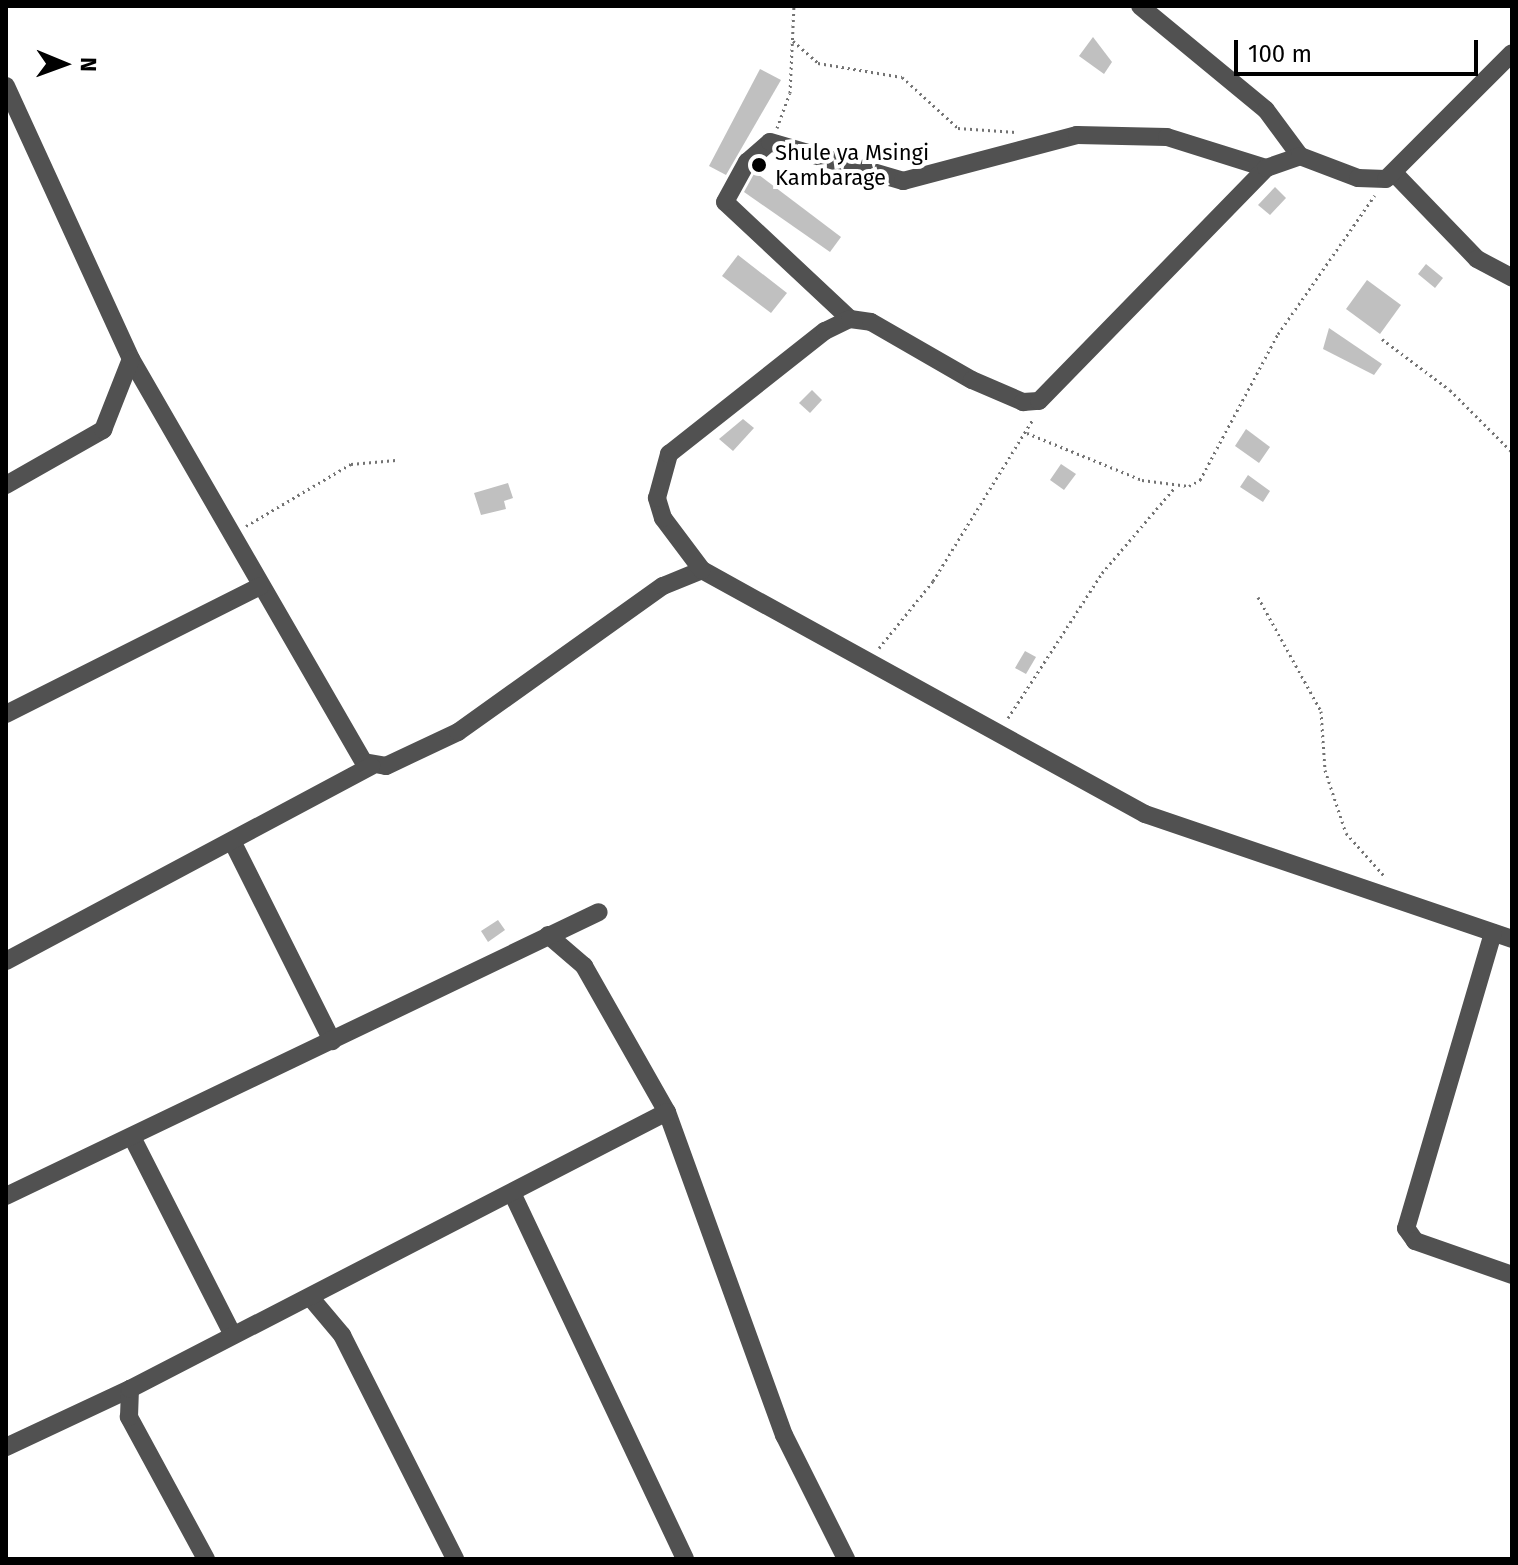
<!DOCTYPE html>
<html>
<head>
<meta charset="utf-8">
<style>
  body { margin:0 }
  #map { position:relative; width:1518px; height:1565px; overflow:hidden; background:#fff; font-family:"Fira Sans",sans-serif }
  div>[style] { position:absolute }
  .building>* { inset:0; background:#c0c0c0 }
  .path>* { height:3px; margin-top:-1.5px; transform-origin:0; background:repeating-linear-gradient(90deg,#737373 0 2px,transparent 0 6px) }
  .minor>* { height:18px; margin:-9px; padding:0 9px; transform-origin:9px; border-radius:9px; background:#515151 }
  .dots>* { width:22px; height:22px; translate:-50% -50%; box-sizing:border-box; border:4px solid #fff; border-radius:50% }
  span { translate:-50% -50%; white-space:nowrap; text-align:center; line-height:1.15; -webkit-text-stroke:8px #fff; paint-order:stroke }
  .poi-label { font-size:22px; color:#000 }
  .left { translate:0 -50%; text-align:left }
  .frame { position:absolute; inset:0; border:8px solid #000; pointer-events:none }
  .north { position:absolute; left:24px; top:24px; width:80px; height:80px; -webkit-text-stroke:6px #fff; paint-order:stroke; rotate:91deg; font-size:22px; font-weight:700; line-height:32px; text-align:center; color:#000 }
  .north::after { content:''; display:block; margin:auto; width:28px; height:36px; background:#000; clip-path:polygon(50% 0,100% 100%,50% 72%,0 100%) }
  .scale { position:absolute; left:1234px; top:40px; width:244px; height:36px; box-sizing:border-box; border:4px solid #000; border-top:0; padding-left:10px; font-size:24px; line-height:28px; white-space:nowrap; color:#000; -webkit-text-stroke:6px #fff; paint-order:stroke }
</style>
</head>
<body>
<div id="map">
  <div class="building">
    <i style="clip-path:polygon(1093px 37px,1112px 62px,1104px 74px,1079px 56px)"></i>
    <i style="clip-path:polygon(760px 69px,781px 80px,726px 175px,709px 166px)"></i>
    <i style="clip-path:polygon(755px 172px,841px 237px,830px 252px,744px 192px)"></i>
    <i style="clip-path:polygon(1275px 187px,1286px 198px,1270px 215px,1258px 205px)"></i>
    <i style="clip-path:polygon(738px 255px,787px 293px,771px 313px,722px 276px)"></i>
    <i style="clip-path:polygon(1426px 264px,1443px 278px,1435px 288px,1418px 274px)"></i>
    <i style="clip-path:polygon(1367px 280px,1401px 305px,1380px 334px,1346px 309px)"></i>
    <i style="clip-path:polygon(1329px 328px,1382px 364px,1374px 375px,1323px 349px)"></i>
    <i style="clip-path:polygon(812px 390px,822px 400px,810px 413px,799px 403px)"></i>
    <i style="clip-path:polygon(743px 419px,754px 428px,733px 451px,719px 439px)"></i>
    <i style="clip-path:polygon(1246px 429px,1270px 447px,1259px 463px,1235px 446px)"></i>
    <i style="clip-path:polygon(1061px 464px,1076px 474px,1064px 490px,1050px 480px)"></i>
    <i style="clip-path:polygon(1248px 475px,1270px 491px,1263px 502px,1240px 487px)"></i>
    <i style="clip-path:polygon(508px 483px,513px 498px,504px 501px,506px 509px,481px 515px,474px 493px)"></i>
    <i style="clip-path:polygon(1025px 651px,1036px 657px,1026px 674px,1015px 668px)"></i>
    <i style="clip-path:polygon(498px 920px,505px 930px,488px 942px,481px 931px)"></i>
  </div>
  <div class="path">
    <i style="left:793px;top:41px;width:33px;rotate:41deg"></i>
    <i style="left:818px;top:63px;width:85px;rotate:9.5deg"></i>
    <i style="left:902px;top:77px;width:76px;rotate:42.3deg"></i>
    <i style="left:958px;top:128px;width:58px;rotate:3.9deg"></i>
    <i style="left:777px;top:128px;width:37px;rotate:-70deg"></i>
    <i style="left:790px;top:93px;width:87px;rotate:-87.4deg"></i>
    <i style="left:1382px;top:339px;width:85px;rotate:36.9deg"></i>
    <i style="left:1450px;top:390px;width:88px;rotate:45deg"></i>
    <i style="left:1027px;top:433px;width:124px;rotate:22.2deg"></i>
    <i style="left:1142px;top:480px;width:47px;rotate:7.3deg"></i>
    <i style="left:1189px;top:486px;width:13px;rotate:-29deg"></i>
    <i style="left:1200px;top:480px;width:166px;rotate:-61.9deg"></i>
    <i style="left:1278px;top:334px;width:169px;rotate:-55.1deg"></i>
    <i style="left:246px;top:526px;width:122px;rotate:-30.6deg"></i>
    <i style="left:351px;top:464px;width:45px;rotate:-5.1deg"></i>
    <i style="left:1258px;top:597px;width:130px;rotate:61.1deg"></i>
    <i style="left:1321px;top:711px;width:59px;rotate:86.1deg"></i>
    <i style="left:1325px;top:770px;width:66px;rotate:71.6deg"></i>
    <i style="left:1346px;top:833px;width:59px;rotate:48.4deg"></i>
    <i style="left:879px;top:648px;width:86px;rotate:-51.1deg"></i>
    <i style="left:933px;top:581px;width:190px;rotate:-58.3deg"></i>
    <i style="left:1008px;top:718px;width:173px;rotate:-57deg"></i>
    <i style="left:1102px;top:573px;width:114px;rotate:-49.6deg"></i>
  </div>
  <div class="minor">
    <i style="left:1140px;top:6px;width:163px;rotate:39.5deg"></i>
    <i style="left:1266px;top:110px;width:57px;rotate:53.5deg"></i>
    <i style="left:6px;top:86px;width:300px;rotate:65.4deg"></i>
    <i style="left:131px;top:359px;width:466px;rotate:60deg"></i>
    <i style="left:364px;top:762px;width:22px;rotate:10deg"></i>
    <i style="left:386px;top:766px;width:80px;rotate:-25.3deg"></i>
    <i style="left:458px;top:732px;width:252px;rotate:-35.5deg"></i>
    <i style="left:663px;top:586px;width:42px;rotate:-22.3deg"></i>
    <i style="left:702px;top:570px;width:506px;rotate:28.85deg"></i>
    <i style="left:1145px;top:814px;width:388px;rotate:18.8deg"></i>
    <i style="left:1395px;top:174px;width:118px;rotate:46deg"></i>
    <i style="left:1477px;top:259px;width:40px;rotate:28deg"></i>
    <i style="left:850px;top:319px;width:171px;rotate:-136.9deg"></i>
    <i style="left:725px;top:202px;width:46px;rotate:-61.2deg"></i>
    <i style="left:747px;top:162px;width:30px;rotate:-41deg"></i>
    <i style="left:770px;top:142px;width:139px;rotate:16.3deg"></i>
    <i style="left:903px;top:181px;width:180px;rotate:-14.8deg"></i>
    <i style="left:1077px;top:135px;width:90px;rotate:1.3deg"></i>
    <i style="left:1167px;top:137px;width:104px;rotate:17.4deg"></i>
    <i style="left:6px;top:485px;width:112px;rotate:-29.6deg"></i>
    <i style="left:103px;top:430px;width:76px;rotate:-68.5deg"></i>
    <i style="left:702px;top:570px;width:65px;rotate:-126.9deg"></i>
    <i style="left:663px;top:518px;width:21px;rotate:-107deg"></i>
    <i style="left:657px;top:498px;width:46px;rotate:-74.7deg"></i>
    <i style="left:669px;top:454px;width:199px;rotate:-38.3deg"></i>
    <i style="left:825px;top:331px;width:28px;rotate:-26deg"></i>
    <i style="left:850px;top:319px;width:21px;rotate:8deg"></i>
    <i style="left:871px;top:322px;width:116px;rotate:29.9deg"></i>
    <i style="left:972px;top:380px;width:56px;rotate:23.3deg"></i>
    <i style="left:1023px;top:402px;width:16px;rotate:-4deg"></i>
    <i style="left:1039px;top:401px;width:325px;rotate:-45.7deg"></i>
    <i style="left:1266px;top:168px;width:36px;rotate:-19deg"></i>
    <i style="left:1300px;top:156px;width:62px;rotate:20.8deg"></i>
    <i style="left:1358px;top:178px;width:28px;rotate:2deg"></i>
    <i style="left:1386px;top:179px;width:178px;rotate:-45deg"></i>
    <i style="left:6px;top:714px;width:285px;rotate:-26.7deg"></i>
    <i style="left:232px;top:841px;width:224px;rotate:63.4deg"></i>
    <i style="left:1493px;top:933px;width:308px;rotate:106.4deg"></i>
    <i style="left:1406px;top:1228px;width:16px;rotate:55deg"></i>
    <i style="left:1415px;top:1241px;width:103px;rotate:19.3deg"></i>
    <i style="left:548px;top:935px;width:48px;rotate:40.7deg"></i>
    <i style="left:584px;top:966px;width:168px;rotate:60.4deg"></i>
    <i style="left:667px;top:1112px;width:344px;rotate:70.1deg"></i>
    <i style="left:784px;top:1435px;width:139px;rotate:63.4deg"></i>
    <i style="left:6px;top:961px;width:414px;rotate:-28.1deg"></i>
    <i style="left:133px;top:1139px;width:218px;rotate:63deg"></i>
    <i style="left:6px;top:1196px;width:657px;rotate:-25.59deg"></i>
    <i style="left:514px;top:1197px;width:400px;rotate:64.7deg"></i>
    <i style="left:310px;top:1297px;width:50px;rotate:49.9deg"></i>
    <i style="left:342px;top:1335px;width:251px;rotate:63.2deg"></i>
    <i style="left:6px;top:1447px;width:137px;rotate:-25.1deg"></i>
    <i style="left:206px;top:1559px;width:162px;rotate:-118.5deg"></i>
    <i style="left:129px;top:1417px;width:28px;rotate:-88deg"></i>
    <i style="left:130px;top:1389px;width:604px;rotate:-27.29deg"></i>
  </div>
  <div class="dots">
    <i style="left:759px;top:165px;background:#000"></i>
  </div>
  <div class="poi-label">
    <span class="left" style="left:775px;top:165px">Shule ya Msingi<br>Kambarage</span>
  </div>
  <div class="frame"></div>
  <div class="north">N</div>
  <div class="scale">100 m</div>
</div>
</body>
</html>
